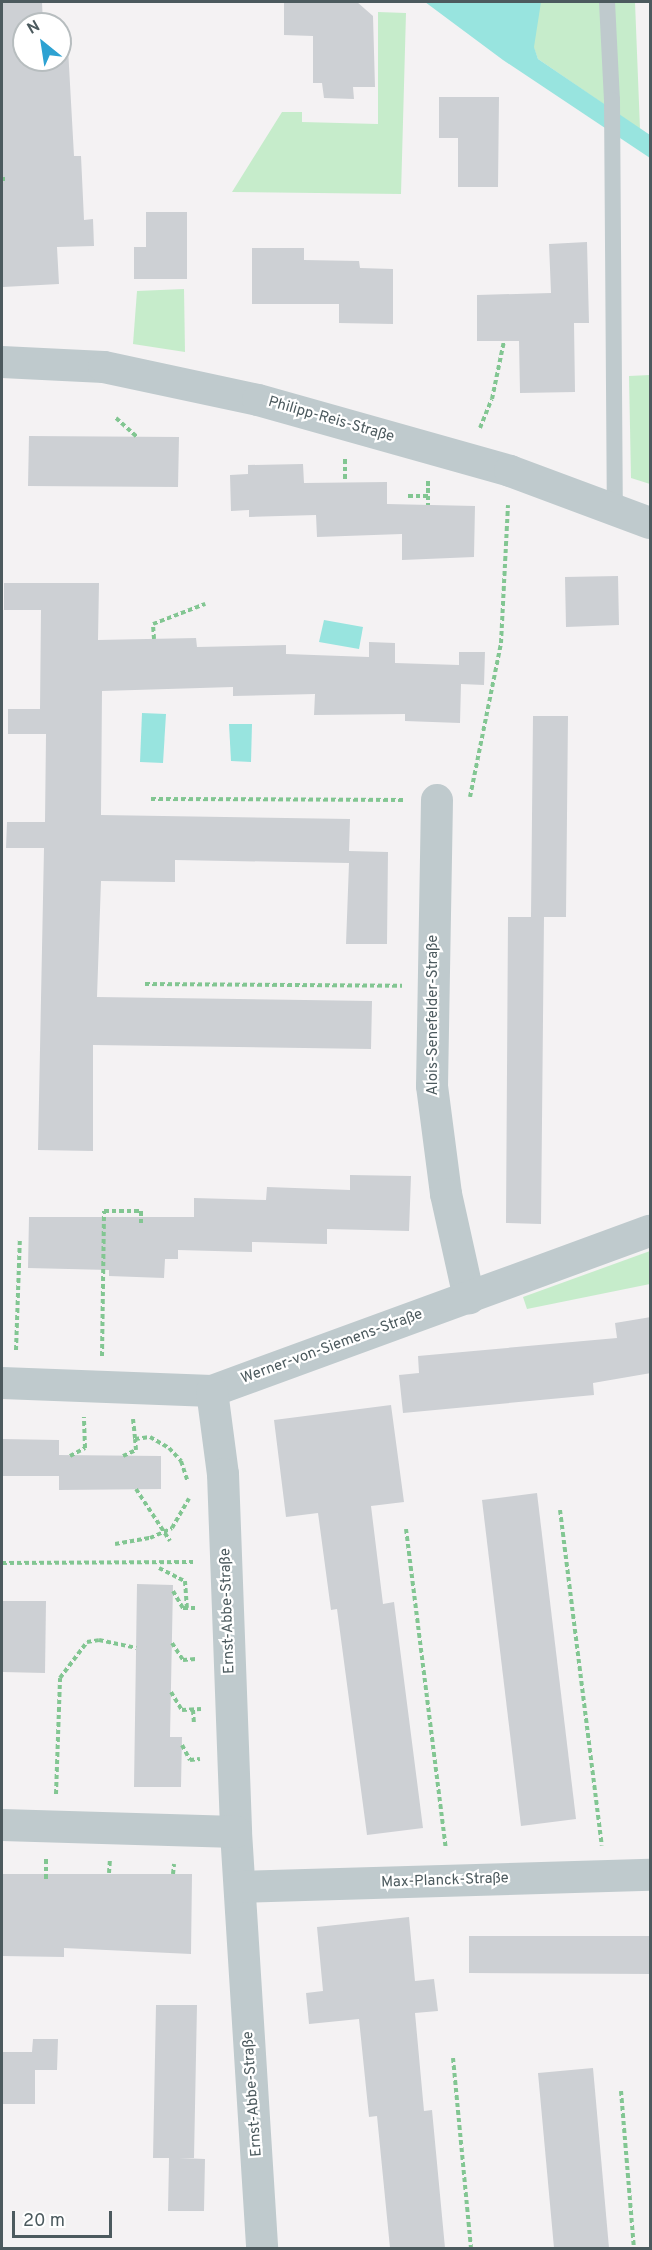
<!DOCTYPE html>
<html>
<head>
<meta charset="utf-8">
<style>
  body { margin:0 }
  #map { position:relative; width:652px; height:2250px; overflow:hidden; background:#f4f2f3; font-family:Overpass,sans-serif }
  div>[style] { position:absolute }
  .green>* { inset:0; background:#c6eccb }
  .water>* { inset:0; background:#98e4df }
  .building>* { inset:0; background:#cdd0d4 }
  .path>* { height:4px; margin-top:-2px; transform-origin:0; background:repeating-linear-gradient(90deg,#82c692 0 4.5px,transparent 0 7.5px) }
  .lane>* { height:16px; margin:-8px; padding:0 8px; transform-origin:8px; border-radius:8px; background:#bfcacd }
  .street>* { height:32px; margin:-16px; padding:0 16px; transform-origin:16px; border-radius:16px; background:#bfcacd }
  span { translate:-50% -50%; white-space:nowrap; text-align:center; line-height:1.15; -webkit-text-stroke:4.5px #fff; paint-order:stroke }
  .street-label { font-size:15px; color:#4c5a5e }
  .frame { position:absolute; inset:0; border:3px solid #4c5a5e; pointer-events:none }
  .north { position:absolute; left:12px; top:12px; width:60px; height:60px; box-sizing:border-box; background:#fff; border:2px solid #b7bdbf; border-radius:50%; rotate:330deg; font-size:16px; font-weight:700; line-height:24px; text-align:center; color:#4c5a5e }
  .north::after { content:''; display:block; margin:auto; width:21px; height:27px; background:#2ea2d2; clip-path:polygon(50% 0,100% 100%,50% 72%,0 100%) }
  .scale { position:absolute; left:12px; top:2211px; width:100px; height:27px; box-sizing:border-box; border:3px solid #4c5a5e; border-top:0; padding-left:8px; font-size:18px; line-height:21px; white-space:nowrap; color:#4c5a5e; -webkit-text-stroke:4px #fff; paint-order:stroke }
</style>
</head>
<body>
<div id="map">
  <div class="green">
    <i style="clip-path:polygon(425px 2px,635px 2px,640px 129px,538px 59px,534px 48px)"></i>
    <i style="clip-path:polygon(378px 12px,406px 13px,401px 194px,232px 192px,282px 112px,302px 112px,302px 122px,378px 124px)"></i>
    <i style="clip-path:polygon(184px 289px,185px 352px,133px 344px,137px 291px)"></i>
    <i style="clip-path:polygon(650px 375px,650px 484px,631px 478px,629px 376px)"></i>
    <i style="clip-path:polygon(650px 1251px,650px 1284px,527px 1309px,523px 1297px)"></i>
  </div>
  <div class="water">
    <i style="clip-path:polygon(425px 2px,541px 2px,534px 47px,538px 59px,650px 135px,650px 158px,503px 60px)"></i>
    <i style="clip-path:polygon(324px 620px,363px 627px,359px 649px,319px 642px)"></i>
    <i style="clip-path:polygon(142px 713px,166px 714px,163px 763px,140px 762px)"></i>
    <i style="clip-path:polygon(229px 724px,252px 724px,251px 762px,231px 761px)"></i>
  </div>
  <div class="building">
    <i style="clip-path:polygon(2px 2px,42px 2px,43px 24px,24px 24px,24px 60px,60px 60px,60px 30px,67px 30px,74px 156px,81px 156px,84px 220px,93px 219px,94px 246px,57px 247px,59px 284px,3px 287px)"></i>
    <i style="clip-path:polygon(284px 2px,357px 2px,373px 16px,375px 87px,353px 87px,354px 99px,324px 98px,322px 83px,313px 83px,313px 36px,284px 35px)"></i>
    <i style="clip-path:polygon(439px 97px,499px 97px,498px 187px,458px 187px,458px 138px,439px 138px)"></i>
    <i style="clip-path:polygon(146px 212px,187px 212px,187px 279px,134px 279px,134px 247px,146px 247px)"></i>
    <i style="clip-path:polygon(587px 242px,589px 323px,574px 323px,575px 392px,520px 393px,519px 341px,477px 341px,477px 295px,551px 293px,549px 244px)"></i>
    <i style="clip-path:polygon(252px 248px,304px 248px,304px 260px,359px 261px,360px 268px,393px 269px,393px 324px,339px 323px,339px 304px,252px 304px)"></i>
    <i style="clip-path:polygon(29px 436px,179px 437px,178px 487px,28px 486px)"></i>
    <i style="clip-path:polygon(303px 464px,304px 483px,387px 482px,387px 504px,475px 506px,474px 557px,402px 560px,402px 534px,317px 537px,316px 515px,249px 517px,249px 510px,231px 511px,230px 475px,248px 474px,248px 465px)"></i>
    <i style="clip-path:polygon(618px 576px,619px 625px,566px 627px,565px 577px)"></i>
    <i style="clip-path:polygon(4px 583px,99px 583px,98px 640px,196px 638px,197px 647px,286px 645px,286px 654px,369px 657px,369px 642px,395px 643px,395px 663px,459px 665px,459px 652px,485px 652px,484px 685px,461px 684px,460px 723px,405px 721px,405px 714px,314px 715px,315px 694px,233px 696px,233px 687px,102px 691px,101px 815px,350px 819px,349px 851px,388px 852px,387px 944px,346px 944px,349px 863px,175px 860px,175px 882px,101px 881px,97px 997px,372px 1001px,371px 1049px,93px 1045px,93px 1151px,38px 1150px,44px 848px,6px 848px,7px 822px,45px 822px,46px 734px,8px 734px,8px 709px,40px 709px,41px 610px,4px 610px)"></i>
    <i style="clip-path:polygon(533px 716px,568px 716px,566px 917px,544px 917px,541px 1224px,506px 1223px,508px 917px,531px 917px)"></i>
    <i style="clip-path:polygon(350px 1175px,411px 1176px,409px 1231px,327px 1229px,327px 1244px,252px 1242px,252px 1252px,178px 1250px,178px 1259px,165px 1259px,164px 1278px,109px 1276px,109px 1270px,28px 1268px,29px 1217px,194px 1217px,194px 1198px,266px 1200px,267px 1187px,350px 1190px)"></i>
    <i style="clip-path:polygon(651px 1317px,651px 1373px,593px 1383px,594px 1395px,403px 1413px,399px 1375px,419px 1373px,418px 1356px,617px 1338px,615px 1323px)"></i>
    <i style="clip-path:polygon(391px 1405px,404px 1502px,371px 1506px,383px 1604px,394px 1602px,423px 1828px,367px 1835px,337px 1609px,331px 1610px,318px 1513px,286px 1517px,274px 1420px)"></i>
    <i style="clip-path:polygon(2px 1439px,59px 1440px,59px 1455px,161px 1456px,161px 1489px,59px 1490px,59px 1476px,2px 1476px)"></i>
    <i style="clip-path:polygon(537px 1493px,576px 1819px,521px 1826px,482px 1500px)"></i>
    <i style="clip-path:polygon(137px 1584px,173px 1585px,170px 1737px,182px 1737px,181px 1787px,134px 1787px)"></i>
    <i style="clip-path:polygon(2px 1601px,46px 1601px,45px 1673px,2px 1672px)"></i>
    <i style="clip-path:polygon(2px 1874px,192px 1874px,191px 1954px,64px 1948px,64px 1957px,2px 1956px)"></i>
    <i style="clip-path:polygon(409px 1917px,415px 1981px,434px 1979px,438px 2011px,415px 2013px,424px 2111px,432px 2110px,445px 2248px,390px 2248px,377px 2116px,369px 2117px,359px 2019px,309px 2024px,306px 1993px,323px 1991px,317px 1927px)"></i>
    <i style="clip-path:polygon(469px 1936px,651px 1936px,651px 1974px,469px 1973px)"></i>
    <i style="clip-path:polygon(156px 2005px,197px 2005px,194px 2158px,179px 2158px,205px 2159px,204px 2211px,168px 2211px,169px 2158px,153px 2158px)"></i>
    <i style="clip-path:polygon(33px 2039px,58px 2039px,57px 2070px,35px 2070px,35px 2104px,2px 2104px,2px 2052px,32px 2052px)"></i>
    <i style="clip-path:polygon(593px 2068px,609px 2248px,554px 2248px,538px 2073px)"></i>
  </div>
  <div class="path">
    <i style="left:2px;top:179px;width:3px"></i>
    <i style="left:116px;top:418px;width:28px;rotate:42deg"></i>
    <i style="left:480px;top:428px;width:31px;rotate:-68deg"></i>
    <i style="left:492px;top:399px;width:59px;rotate:-78.3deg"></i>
    <i style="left:345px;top:459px;width:23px;rotate:90deg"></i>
    <i style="left:428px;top:481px;width:24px;rotate:90deg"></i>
    <i style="left:408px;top:496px;width:20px"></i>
    <i style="left:154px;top:639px;width:15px;rotate:-94deg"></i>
    <i style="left:153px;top:624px;width:56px;rotate:-21deg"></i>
    <i style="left:470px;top:797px;width:157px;rotate:-78.6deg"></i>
    <i style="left:501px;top:643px;width:138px;rotate:-87.1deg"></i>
    <i style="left:151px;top:799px;width:255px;rotate:0.2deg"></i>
    <i style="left:145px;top:984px;width:257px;rotate:0.4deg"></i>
    <i style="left:16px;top:1350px;width:112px;rotate:-88deg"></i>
    <i style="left:102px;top:1356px;width:145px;rotate:-89.2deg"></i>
    <i style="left:104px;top:1211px;width:37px"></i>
    <i style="left:141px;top:1211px;width:13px;rotate:90deg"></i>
    <i style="left:133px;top:1419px;width:20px;rotate:84deg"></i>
    <i style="left:70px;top:1456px;width:17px;rotate:-28deg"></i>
    <i style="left:85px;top:1448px;width:31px;rotate:-92deg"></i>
    <i style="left:123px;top:1456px;width:14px;rotate:-25deg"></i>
    <i style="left:136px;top:1450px;width:11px;rotate:-95deg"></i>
    <i style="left:135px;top:1439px;width:15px;rotate:-8deg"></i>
    <i style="left:150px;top:1437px;width:22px;rotate:30deg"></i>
    <i style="left:169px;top:1448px;width:18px;rotate:47deg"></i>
    <i style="left:181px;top:1461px;width:22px;rotate:72deg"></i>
    <i style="left:136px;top:1489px;width:62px;rotate:56.8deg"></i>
    <i style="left:560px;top:1510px;width:338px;rotate:82.9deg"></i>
    <i style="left:406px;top:1529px;width:322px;rotate:82.9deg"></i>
    <i style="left:115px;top:1544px;width:36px;rotate:-10deg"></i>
    <i style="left:150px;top:1538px;width:24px;rotate:-24deg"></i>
    <i style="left:172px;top:1528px;width:34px;rotate:-60deg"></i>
    <i style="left:2px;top:1563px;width:191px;rotate:-0.3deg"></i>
    <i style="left:159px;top:1568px;width:29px;rotate:27deg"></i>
    <i style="left:185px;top:1581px;width:27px;rotate:86deg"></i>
    <i style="left:173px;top:1591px;width:20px;rotate:60deg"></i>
    <i style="left:183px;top:1608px;width:12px"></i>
    <i style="left:172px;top:1643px;width:20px;rotate:57deg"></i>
    <i style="left:183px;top:1660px;width:13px;rotate:-4deg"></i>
    <i style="left:171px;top:1692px;width:21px;rotate:59deg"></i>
    <i style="left:182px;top:1710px;width:19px;rotate:-3deg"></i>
    <i style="left:193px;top:1710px;width:14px;rotate:86deg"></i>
    <i style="left:182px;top:1745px;width:17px;rotate:62deg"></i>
    <i style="left:190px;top:1760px;width:10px;rotate:-6deg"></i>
    <i style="left:56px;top:1794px;width:116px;rotate:-88deg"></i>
    <i style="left:60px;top:1678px;width:45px;rotate:-53.1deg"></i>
    <i style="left:87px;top:1642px;width:12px;rotate:-9deg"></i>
    <i style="left:99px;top:1640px;width:38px;rotate:12deg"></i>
    <i style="left:109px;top:1873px;width:14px;rotate:-86deg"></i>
    <i style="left:173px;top:1874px;width:10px;rotate:-84deg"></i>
    <i style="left:46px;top:1879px;width:22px;rotate:-90deg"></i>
    <i style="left:453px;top:2058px;width:191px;rotate:84.6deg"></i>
    <i style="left:621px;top:2091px;width:158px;rotate:85.3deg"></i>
  </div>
  <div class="lane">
    <i style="left:607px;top:2px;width:98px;rotate:87.1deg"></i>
    <i style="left:612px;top:100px;width:409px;rotate:89.6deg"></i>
  </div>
  <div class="street">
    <i style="left:2px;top:362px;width:102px;rotate:2.8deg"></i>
    <i style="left:104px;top:367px;width:157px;rotate:12.1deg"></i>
    <i style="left:258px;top:400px;width:262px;rotate:15.7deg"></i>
    <i style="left:510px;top:471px;width:149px;rotate:20.4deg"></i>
    <i style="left:437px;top:800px;width:286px;rotate:91deg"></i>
    <i style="left:432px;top:1086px;width:109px;rotate:82.6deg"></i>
    <i style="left:446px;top:1194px;width:107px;rotate:77.5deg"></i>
    <i style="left:2px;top:1383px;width:210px;rotate:2.2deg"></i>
    <i style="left:212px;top:1391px;width:466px;rotate:-20.1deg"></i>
    <i style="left:212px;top:1391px;width:84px;rotate:82.5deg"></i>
    <i style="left:223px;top:1474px;width:358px;rotate:87.9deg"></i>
    <i style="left:236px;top:1832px;width:417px;rotate:86.4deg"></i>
    <i style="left:2px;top:1825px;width:234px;rotate:1.7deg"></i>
    <i style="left:240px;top:1887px;width:410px;rotate:-1.7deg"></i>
  </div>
  <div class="street-label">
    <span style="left:331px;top:420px;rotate:16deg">Philipp-Reis-Straße</span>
    <span style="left:434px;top:1015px;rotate:-90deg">Alois-Senefelder-Straße</span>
    <span style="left:332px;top:1347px;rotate:-20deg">Werner-von-Siemens-Straße</span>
    <span style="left:228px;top:1611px;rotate:-92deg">Ernst-Abbe-Straße</span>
    <span style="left:445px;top:1881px;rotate:-2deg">Max-Planck-Straße</span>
    <span style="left:253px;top:2094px;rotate:-94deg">Ernst-Abbe-Straße</span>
  </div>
  <div class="frame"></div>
  <div class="north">N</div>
  <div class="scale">20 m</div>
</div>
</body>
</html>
